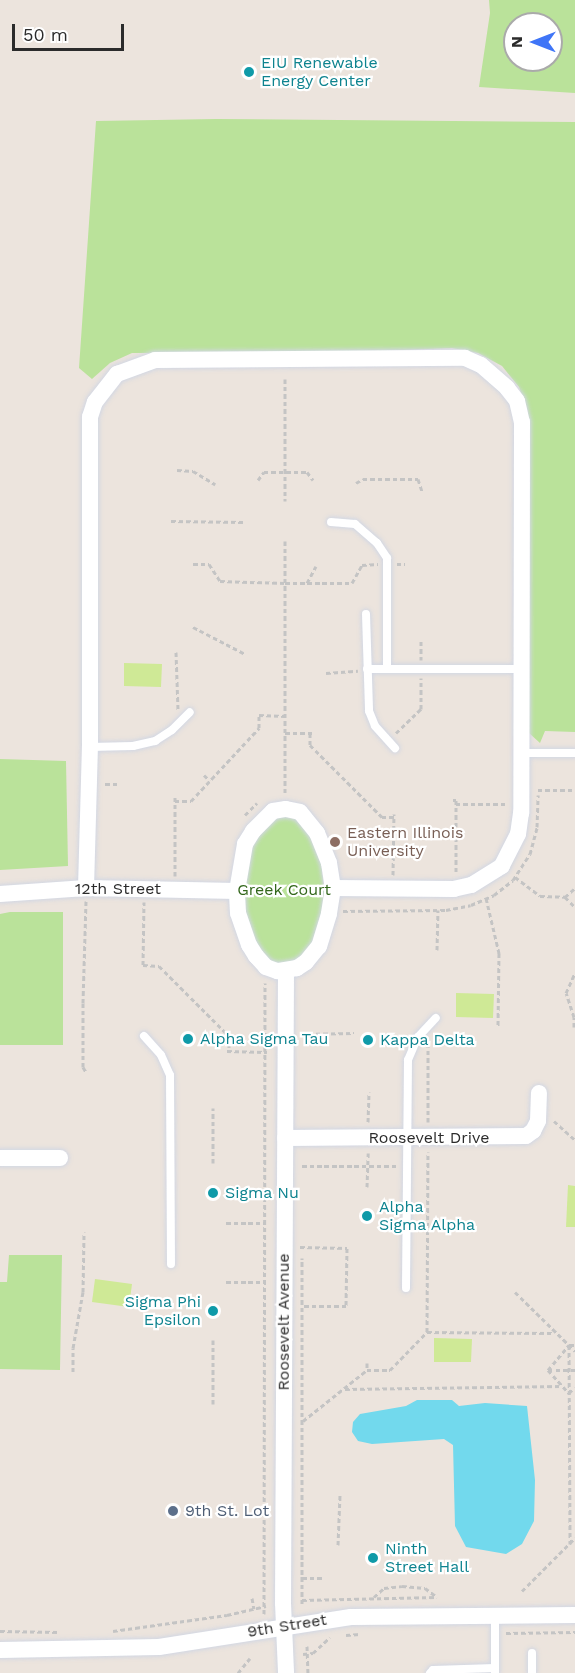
<!DOCTYPE html>
<html>
<head>
<meta charset="utf-8">
<style>
  body { margin:0 }
  #map { position:relative; width:575px; height:1673px; overflow:hidden; background:#ece4dd; font-family:"Work Sans",sans-serif }
  div>[style] { position:absolute }
  .green>* { inset:0; background:#bae29a }
  .pitch>* { inset:0; background:#cfe996 }
  .water>* { inset:0; background:#72d9ed }
  .path>* { height:3px; margin-top:-1.5px; transform-origin:0; background:repeating-linear-gradient(90deg,#c4c4c4 0 4.5px,transparent 0 7.5px) }
  .roads { filter:drop-shadow(0 0 2px #d2d7e3) drop-shadow(0 0 2px #d2d7e3) }
  .service>* { height:8px; margin:-4px; padding:0 4px; transform-origin:4px; border-radius:4px; background:#fff }
  .minor>* { height:16px; margin:-8px; padding:0 8px; transform-origin:8px; border-radius:8px; background:#fff }
  .dots>* { width:16px; height:16px; translate:-50% -50%; box-sizing:border-box; border:3px solid #fff; border-radius:50% }
  span { translate:-50% -50%; white-space:nowrap; text-align:center; line-height:1.15; -webkit-text-stroke:4.5px #fff; paint-order:stroke }
  .culture-label { font-size:16px; color:#0d838f }
  .left { translate:0 -50%; text-align:left }
  .right { translate:-100% -50%; text-align:right }
  .education-label { font-size:16px; color:#785e54 }
  .street-label { font-size:16px; color:#2b2b2b }
  .park-label { font-size:16px; color:#33671b }
  .service-label { font-size:16px; color:#4e5e75 }
  .north { position:absolute; left:503px; top:12px; width:60px; height:60px; box-sizing:border-box; background:#fff; border:2px solid #aaa; border-radius:50%; rotate:270deg; font-size:16px; font-weight:700; line-height:24px; text-align:center; color:#2b2b2b }
  .north::after { content:''; display:block; margin:auto; width:21px; height:27px; background:#3f75f7; clip-path:polygon(50% 0,100% 100%,50% 72%,0 100%) }
  .scale { position:absolute; left:12px; top:24px; width:112px; height:27px; box-sizing:border-box; border:3px solid #2b2b2b; border-top:0; padding-left:8px; font-size:18px; line-height:21px; white-space:nowrap; color:#2b2b2b; -webkit-text-stroke:4px #fff; paint-order:stroke }
</style>
</head>
<body>
<div id="map">
  <div class="green">
    <i style="clip-path:polygon(evenodd,489px 0,575px 0,575px 93px,479px 87px,490px 13px,489px 0,515px 24px,551px 24px,551px 60px,515px 60px,515px 24px)"></i>
    <i style="clip-path:polygon(216px 119px,575px 122px,575px 732px,545px 731px,540px 743px,529px 733px,530px 427px,527px 409px,519px 387px,502px 366px,478px 353px,452px 348px,330px 353px,132px 353px,110px 363px,92px 379px,79px 368px,96px 121px)"></i>
    <i style="clip-path:polygon(0 759px,66px 761px,68px 866px,0 870px)"></i>
    <i style="clip-path:polygon(292px 816px,308px 829px,321px 859px,325px 900px,313px 941px,300px 959px,281px 965px,268px 961px,248px 928px,243px 892px,253px 842px,273px 817px)"></i>
    <i style="clip-path:polygon(10px 912px,63px 912px,63px 1045px,0 1045px,0 914px)"></i>
    <i style="clip-path:polygon(9px 1255px,62px 1255px,60px 1370px,0 1369px,0 1282px,7px 1282px)"></i>
  </div>
  <div class="pitch">
    <i style="clip-path:polygon(124px 663px,162px 664px,161px 687px,124px 686px)"></i>
    <i style="clip-path:polygon(456px 993px,494px 994px,493px 1018px,456px 1017px)"></i>
    <i style="clip-path:polygon(568px 1185px,575px 1186px,575px 1227px,566px 1227px)"></i>
    <i style="clip-path:polygon(95px 1279px,132px 1284px,129px 1307px,92px 1302px)"></i>
    <i style="clip-path:polygon(434px 1338px,472px 1339px,471px 1362px,434px 1362px)"></i>
  </div>
  <div class="water">
    <i style="clip-path:polygon(417px 1400px,452px 1400px,459px 1406px,485px 1403px,527px 1406px,535px 1480px,534px 1521px,522px 1544px,506px 1554px,466px 1547px,455px 1526px,453px 1445px,444px 1439px,372px 1444px,358px 1441px,352px 1432px,353px 1422px,360px 1414px,406px 1406px)"></i>
  </div>
  <div class="path">
    <i style="left:285px;top:379px;width:122px;rotate:90deg"></i>
    <i style="left:177px;top:470px;width:16px;rotate:4deg"></i>
    <i style="left:193px;top:471px;width:26px;rotate:31deg"></i>
    <i style="left:258px;top:480px;width:10px;rotate:-53deg"></i>
    <i style="left:264px;top:472px;width:43px"></i>
    <i style="left:307px;top:472px;width:10px;rotate:53deg"></i>
    <i style="left:356px;top:483px;width:8px;rotate:-30deg"></i>
    <i style="left:363px;top:479px;width:55px"></i>
    <i style="left:418px;top:479px;width:13px;rotate:72deg"></i>
    <i style="left:171px;top:521px;width:72px;rotate:0.8deg"></i>
    <i style="left:285px;top:541px;width:253px;rotate:90deg"></i>
    <i style="left:193px;top:564px;width:16px"></i>
    <i style="left:209px;top:564px;width:20px;rotate:57deg"></i>
    <i style="left:220px;top:581px;width:65px;rotate:1.8deg"></i>
    <i style="left:285px;top:583px;width:67px"></i>
    <i style="left:352px;top:583px;width:21px;rotate:-61deg"></i>
    <i style="left:362px;top:565px;width:16px;rotate:-4deg"></i>
    <i style="left:397px;top:564px;width:8px"></i>
    <i style="left:307px;top:583px;width:19px;rotate:-62deg"></i>
    <i style="left:193px;top:627px;width:59px;rotate:27.4deg"></i>
    <i style="left:421px;top:641px;width:19px;rotate:90deg"></i>
    <i style="left:176px;top:652px;width:58px;rotate:88deg"></i>
    <i style="left:326px;top:673px;width:32px;rotate:-4deg"></i>
    <i style="left:259px;top:715px;width:26px;rotate:2deg"></i>
    <i style="left:285px;top:733px;width:27px"></i>
    <i style="left:310px;top:733px;width:12px;rotate:90deg"></i>
    <i style="left:310px;top:745px;width:102px;rotate:45deg"></i>
    <i style="left:382px;top:817px;width:12px"></i>
    <i style="left:396px;top:733px;width:35px;rotate:-44deg"></i>
    <i style="left:421px;top:709px;width:31px;rotate:-90deg"></i>
    <i style="left:204px;top:775px;width:8px;rotate:45deg"></i>
    <i style="left:105px;top:784px;width:13px"></i>
    <i style="left:538px;top:790px;width:37px"></i>
    <i style="left:175px;top:797px;width:79px;rotate:90deg"></i>
    <i style="left:453px;top:800px;width:3px"></i>
    <i style="left:456px;top:800px;width:73px;rotate:90deg"></i>
    <i style="left:175px;top:801px;width:16px"></i>
    <i style="left:191px;top:801px;width:100px;rotate:-47deg"></i>
    <i style="left:259px;top:728px;width:13px;rotate:-90deg"></i>
    <i style="left:456px;top:804px;width:49px"></i>
    <i style="left:245px;top:815px;width:17px;rotate:-45deg"></i>
    <i style="left:393px;top:875px;width:61px;rotate:-89.1deg"></i>
    <i style="left:515px;top:877px;width:31px;rotate:37deg"></i>
    <i style="left:540px;top:896px;width:25px;rotate:2deg"></i>
    <i style="left:565px;top:897px;width:14px;rotate:45deg"></i>
    <i style="left:565px;top:897px;width:13px;rotate:-42deg"></i>
    <i style="left:486px;top:898px;width:57px;rotate:76.7deg"></i>
    <i style="left:499px;top:953px;width:73px;rotate:90.8deg"></i>
    <i style="left:86px;top:901px;width:102px;rotate:91.7deg"></i>
    <i style="left:83px;top:1003px;width:64px;rotate:90deg"></i>
    <i style="left:83px;top:1067px;width:6px;rotate:59deg"></i>
    <i style="left:343px;top:911px;width:103px;rotate:-0.6deg"></i>
    <i style="left:446px;top:910px;width:25px;rotate:-11deg"></i>
    <i style="left:471px;top:905px;width:25px;rotate:-23deg"></i>
    <i style="left:494px;top:895px;width:24px;rotate:-38deg"></i>
    <i style="left:513px;top:880px;width:31px;rotate:-57deg"></i>
    <i style="left:530px;top:854px;width:28px;rotate:-75deg"></i>
    <i style="left:537px;top:827px;width:32px;rotate:-88deg"></i>
    <i style="left:437px;top:950px;width:40px;rotate:-88.6deg"></i>
    <i style="left:143px;top:965px;width:16px;rotate:4deg"></i>
    <i style="left:159px;top:966px;width:99px;rotate:45deg"></i>
    <i style="left:229px;top:1036px;width:15px;rotate:90deg"></i>
    <i style="left:143px;top:965px;width:63px;rotate:-89.1deg"></i>
    <i style="left:574px;top:1027px;width:10px;rotate:-90deg"></i>
    <i style="left:574px;top:1017px;width:25px;rotate:-108deg"></i>
    <i style="left:566px;top:993px;width:22px;rotate:-66deg"></i>
    <i style="left:301px;top:1034px;width:53px;rotate:-1.1deg"></i>
    <i style="left:227px;top:1051px;width:40px;rotate:1.4deg"></i>
    <i style="left:554px;top:1121px;width:28px;rotate:42deg"></i>
    <i style="left:368px;top:1122px;width:30px;rotate:-88deg"></i>
    <i style="left:428px;top:1122px;width:78px;rotate:-90deg"></i>
    <i style="left:213px;top:1163px;width:55px;rotate:-90deg"></i>
    <i style="left:302px;top:1166px;width:94px"></i>
    <i style="left:367px;top:1187px;width:34px;rotate:-88deg"></i>
    <i style="left:226px;top:1223px;width:40px"></i>
    <i style="left:300px;top:1247px;width:47px;rotate:1.2deg"></i>
    <i style="left:347px;top:1248px;width:58px;rotate:91deg"></i>
    <i style="left:346px;top:1306px;width:44px;rotate:180deg"></i>
    <i style="left:226px;top:1282px;width:40px"></i>
    <i style="left:515px;top:1292px;width:84px;rotate:44.5deg"></i>
    <i style="left:427px;top:1332px;width:127px;rotate:0.5deg"></i>
    <i style="left:569px;top:1345px;width:199px;rotate:89.7deg"></i>
    <i style="left:367px;top:1363px;width:7px;rotate:90deg"></i>
    <i style="left:548px;top:1370px;width:31px;rotate:48deg"></i>
    <i style="left:569px;top:1393px;width:8px;rotate:-45deg"></i>
    <i style="left:548px;top:1370px;width:33px;rotate:-50deg"></i>
    <i style="left:569px;top:1345px;width:6px"></i>
    <i style="left:548px;top:1370px;width:27px"></i>
    <i style="left:73px;top:1372px;width:24px;rotate:-90deg"></i>
    <i style="left:73px;top:1348px;width:57px;rotate:-79.9deg"></i>
    <i style="left:83px;top:1292px;width:60px;rotate:-89deg"></i>
    <i style="left:345px;top:1389px;width:217px;rotate:-0.8deg"></i>
    <i style="left:213px;top:1404px;width:64px;rotate:-90deg"></i>
    <i style="left:303px;top:1421px;width:82px;rotate:-38.6deg"></i>
    <i style="left:367px;top:1370px;width:23px"></i>
    <i style="left:390px;top:1370px;width:53px;rotate:-45.8deg"></i>
    <i style="left:427px;top:1332px;width:180px;rotate:-89.7deg"></i>
    <i style="left:338px;top:1545px;width:50px;rotate:-87.7deg"></i>
    <i style="left:302px;top:1578px;width:20px"></i>
    <i style="left:522px;top:1591px;width:75px;rotate:-45deg"></i>
    <i style="left:374px;top:1597px;width:13px;rotate:-42deg"></i>
    <i style="left:384px;top:1588px;width:18px;rotate:-6deg"></i>
    <i style="left:402px;top:1586px;width:23px;rotate:5deg"></i>
    <i style="left:425px;top:1588px;width:15px;rotate:37deg"></i>
    <i style="left:252px;top:1598px;width:11px;rotate:80deg"></i>
    <i style="left:302px;top:1600px;width:135px;rotate:-1.3deg"></i>
    <i style="left:302px;top:1604px;width:346px;rotate:-90deg"></i>
    <i style="left:264px;top:1614px;width:631px;rotate:-89.91deg"></i>
    <i style="left:0;top:1631px;width:58px;rotate:1deg"></i>
    <i style="left:113px;top:1631px;width:115px;rotate:-8deg"></i>
    <i style="left:227px;top:1615px;width:40px;rotate:-13deg"></i>
    <i style="left:506px;top:1633px;width:69px;rotate:-0.8deg"></i>
    <i style="left:346px;top:1635px;width:14px;rotate:-4deg"></i>
    <i style="left:307px;top:1646px;width:27px;rotate:88deg"></i>
    <i style="left:303px;top:1654px;width:10px;rotate:-6deg"></i>
    <i style="left:313px;top:1653px;width:23px;rotate:-43deg"></i>
    <i style="left:238px;top:1673px;width:19px;rotate:-51deg"></i>
  </div>
  <div class="roads">
    <div class="service">
      <i style="left:331px;top:522px;width:24px;rotate:5deg"></i>
      <i style="left:355px;top:524px;width:29px;rotate:41deg"></i>
      <i style="left:377px;top:543px;width:18px;rotate:56deg"></i>
      <i style="left:387px;top:558px;width:111px;rotate:90deg"></i>
      <i style="left:366px;top:614px;width:97px;rotate:88.2deg"></i>
      <i style="left:369px;top:711px;width:16px;rotate:68deg"></i>
      <i style="left:375px;top:726px;width:30px;rotate:48deg"></i>
      <i style="left:367px;top:669px;width:154px"></i>
      <i style="left:90px;top:747px;width:43px;rotate:-1.3deg"></i>
      <i style="left:133px;top:746px;width:23px;rotate:-13deg"></i>
      <i style="left:155px;top:741px;width:20px;rotate:-33deg"></i>
      <i style="left:172px;top:730px;width:25px;rotate:-45deg"></i>
      <i style="left:521px;top:753px;width:54px"></i>
      <i style="left:144px;top:1036px;width:25px;rotate:48deg"></i>
      <i style="left:161px;top:1055px;width:22px;rotate:66deg"></i>
      <i style="left:170px;top:1075px;width:189px;rotate:89.7deg"></i>
      <i style="left:406px;top:1288px;width:228px;rotate:-89.5deg"></i>
      <i style="left:408px;top:1060px;width:25px;rotate:-67deg"></i>
      <i style="left:418px;top:1037px;width:26px;rotate:-47deg"></i>
      <i style="left:495px;top:1616px;width:57px;rotate:90deg"></i>
      <i style="left:532px;top:1653px;width:20px;rotate:90deg"></i>
      <i style="left:430px;top:1673px;width:4px;rotate:-45deg"></i>
      <i style="left:433px;top:1670px;width:62px;rotate:-1.8deg"></i>
    </div>
    <div class="minor">
      <i style="left:286px;top:809px;width:14px;rotate:12deg"></i>
      <i style="left:300px;top:812px;width:27px;rotate:51deg"></i>
      <i style="left:317px;top:833px;width:32px;rotate:68deg"></i>
      <i style="left:329px;top:863px;width:25px;rotate:81deg"></i>
      <i style="left:333px;top:888px;width:26px;rotate:99deg"></i>
      <i style="left:329px;top:914px;width:34px;rotate:107deg"></i>
      <i style="left:319px;top:946px;width:21px;rotate:129deg"></i>
      <i style="left:306px;top:962px;width:11px;rotate:146deg"></i>
      <i style="left:297px;top:968px;width:20px;rotate:171deg"></i>
      <i style="left:277px;top:971px;width:12px;rotate:-160deg"></i>
      <i style="left:266px;top:967px;width:15px;rotate:-132deg"></i>
      <i style="left:256px;top:956px;width:13px;rotate:-122deg"></i>
      <i style="left:249px;top:945px;width:34px;rotate:-109deg"></i>
      <i style="left:238px;top:913px;width:22px;rotate:-93deg"></i>
      <i style="left:237px;top:891px;width:48px;rotate:-80.3deg"></i>
      <i style="left:245px;top:844px;width:15px;rotate:-58deg"></i>
      <i style="left:253px;top:831px;width:28px;rotate:-45deg"></i>
      <i style="left:273px;top:811px;width:13px;rotate:-9deg"></i>
      <i style="left:86px;top:888px;width:144px;rotate:-88.4deg"></i>
      <i style="left:90px;top:744px;width:327px;rotate:-90deg"></i>
      <i style="left:90px;top:417px;width:16px;rotate:-72deg"></i>
      <i style="left:95px;top:402px;width:36px;rotate:-52deg"></i>
      <i style="left:117px;top:374px;width:40px;rotate:-20.2deg"></i>
      <i style="left:155px;top:360px;width:310px;rotate:-0.4deg"></i>
      <i style="left:465px;top:358px;width:17px;rotate:24deg"></i>
      <i style="left:481px;top:365px;width:35px;rotate:41deg"></i>
      <i style="left:507px;top:388px;width:16px;rotate:52deg"></i>
      <i style="left:517px;top:401px;width:22px;rotate:77deg"></i>
      <i style="left:522px;top:422px;width:391px;rotate:90.1deg"></i>
      <i style="left:521px;top:813px;width:21px;rotate:98deg"></i>
      <i style="left:518px;top:834px;width:36px;rotate:117deg"></i>
      <i style="left:502px;top:866px;width:36px;rotate:148deg"></i>
      <i style="left:471px;top:885px;width:17px;rotate:167deg"></i>
      <i style="left:454px;top:889px;width:121px;rotate:-179.5deg"></i>
      <i style="left:0;top:894px;width:86px;rotate:-4deg"></i>
      <i style="left:86px;top:888px;width:151px;rotate:1.1deg"></i>
      <i style="left:286px;top:971px;width:632px;rotate:90.27deg"></i>
      <i style="left:283px;top:1603px;width:70px;rotate:87.5deg"></i>
      <i style="left:285px;top:1138px;width:241px;rotate:-0.5deg"></i>
      <i style="left:526px;top:1136px;width:9px;rotate:-36deg"></i>
      <i style="left:533px;top:1131px;width:11px;rotate:-63deg"></i>
      <i style="left:538px;top:1121px;width:28px;rotate:-88deg"></i>
      <i style="left:0;top:1158px;width:60px"></i>
      <i style="left:0;top:1650px;width:159px;rotate:-1.1deg"></i>
      <i style="left:159px;top:1647px;width:194px;rotate:-8.9deg"></i>
      <i style="left:351px;top:1617px;width:224px;rotate:-0.5deg"></i>
    </div>
  </div>
  <div class="dots">
    <i style="left:249px;top:72px;background:#0f9aa8"></i>
    <i style="left:335px;top:842px;background:#8d6e63"></i>
    <i style="left:188px;top:1039px;background:#0f9aa8"></i>
    <i style="left:368px;top:1040px;background:#0f9aa8"></i>
    <i style="left:213px;top:1193px;background:#0f9aa8"></i>
    <i style="left:367px;top:1216px;background:#0f9aa8"></i>
    <i style="left:213px;top:1311px;background:#0f9aa8"></i>
    <i style="left:173px;top:1511px;background:#5c6f8a"></i>
    <i style="left:373px;top:1558px;background:#0f9aa8"></i>
  </div>
  <div class="culture-label">
    <span class="left" style="left:261px;top:72px">EIU Renewable<br>Energy Center</span>
    <span class="left" style="left:200px;top:1039px">Alpha Sigma Tau</span>
    <span class="left" style="left:380px;top:1040px">Kappa Delta</span>
    <span class="left" style="left:225px;top:1193px">Sigma Nu</span>
    <span class="left" style="left:379px;top:1216px">Alpha<br>Sigma Alpha</span>
    <span class="right" style="left:201px;top:1311px">Sigma Phi<br>Epsilon</span>
    <span class="left" style="left:385px;top:1558px">Ninth<br>Street Hall</span>
  </div>
  <div class="education-label">
    <span class="left" style="left:347px;top:842px">Eastern Illinois<br>University</span>
  </div>
  <div class="street-label">
    <span style="left:118px;top:889px">12th Street</span>
    <span style="left:429px;top:1138px">Roosevelt Drive</span>
    <span style="left:284px;top:1322px;rotate:-90deg">Roosevelt Avenue</span>
    <span style="left:287px;top:1626px;rotate:-9deg">9th Street</span>
  </div>
  <div class="park-label">
    <span style="left:284px;top:890px">Greek Court</span>
  </div>
  <div class="service-label">
    <span class="left" style="left:185px;top:1511px">9th St. Lot</span>
  </div>
  <div class="north">N</div>
  <div class="scale">50 m</div>
</div>
</body>
</html>
